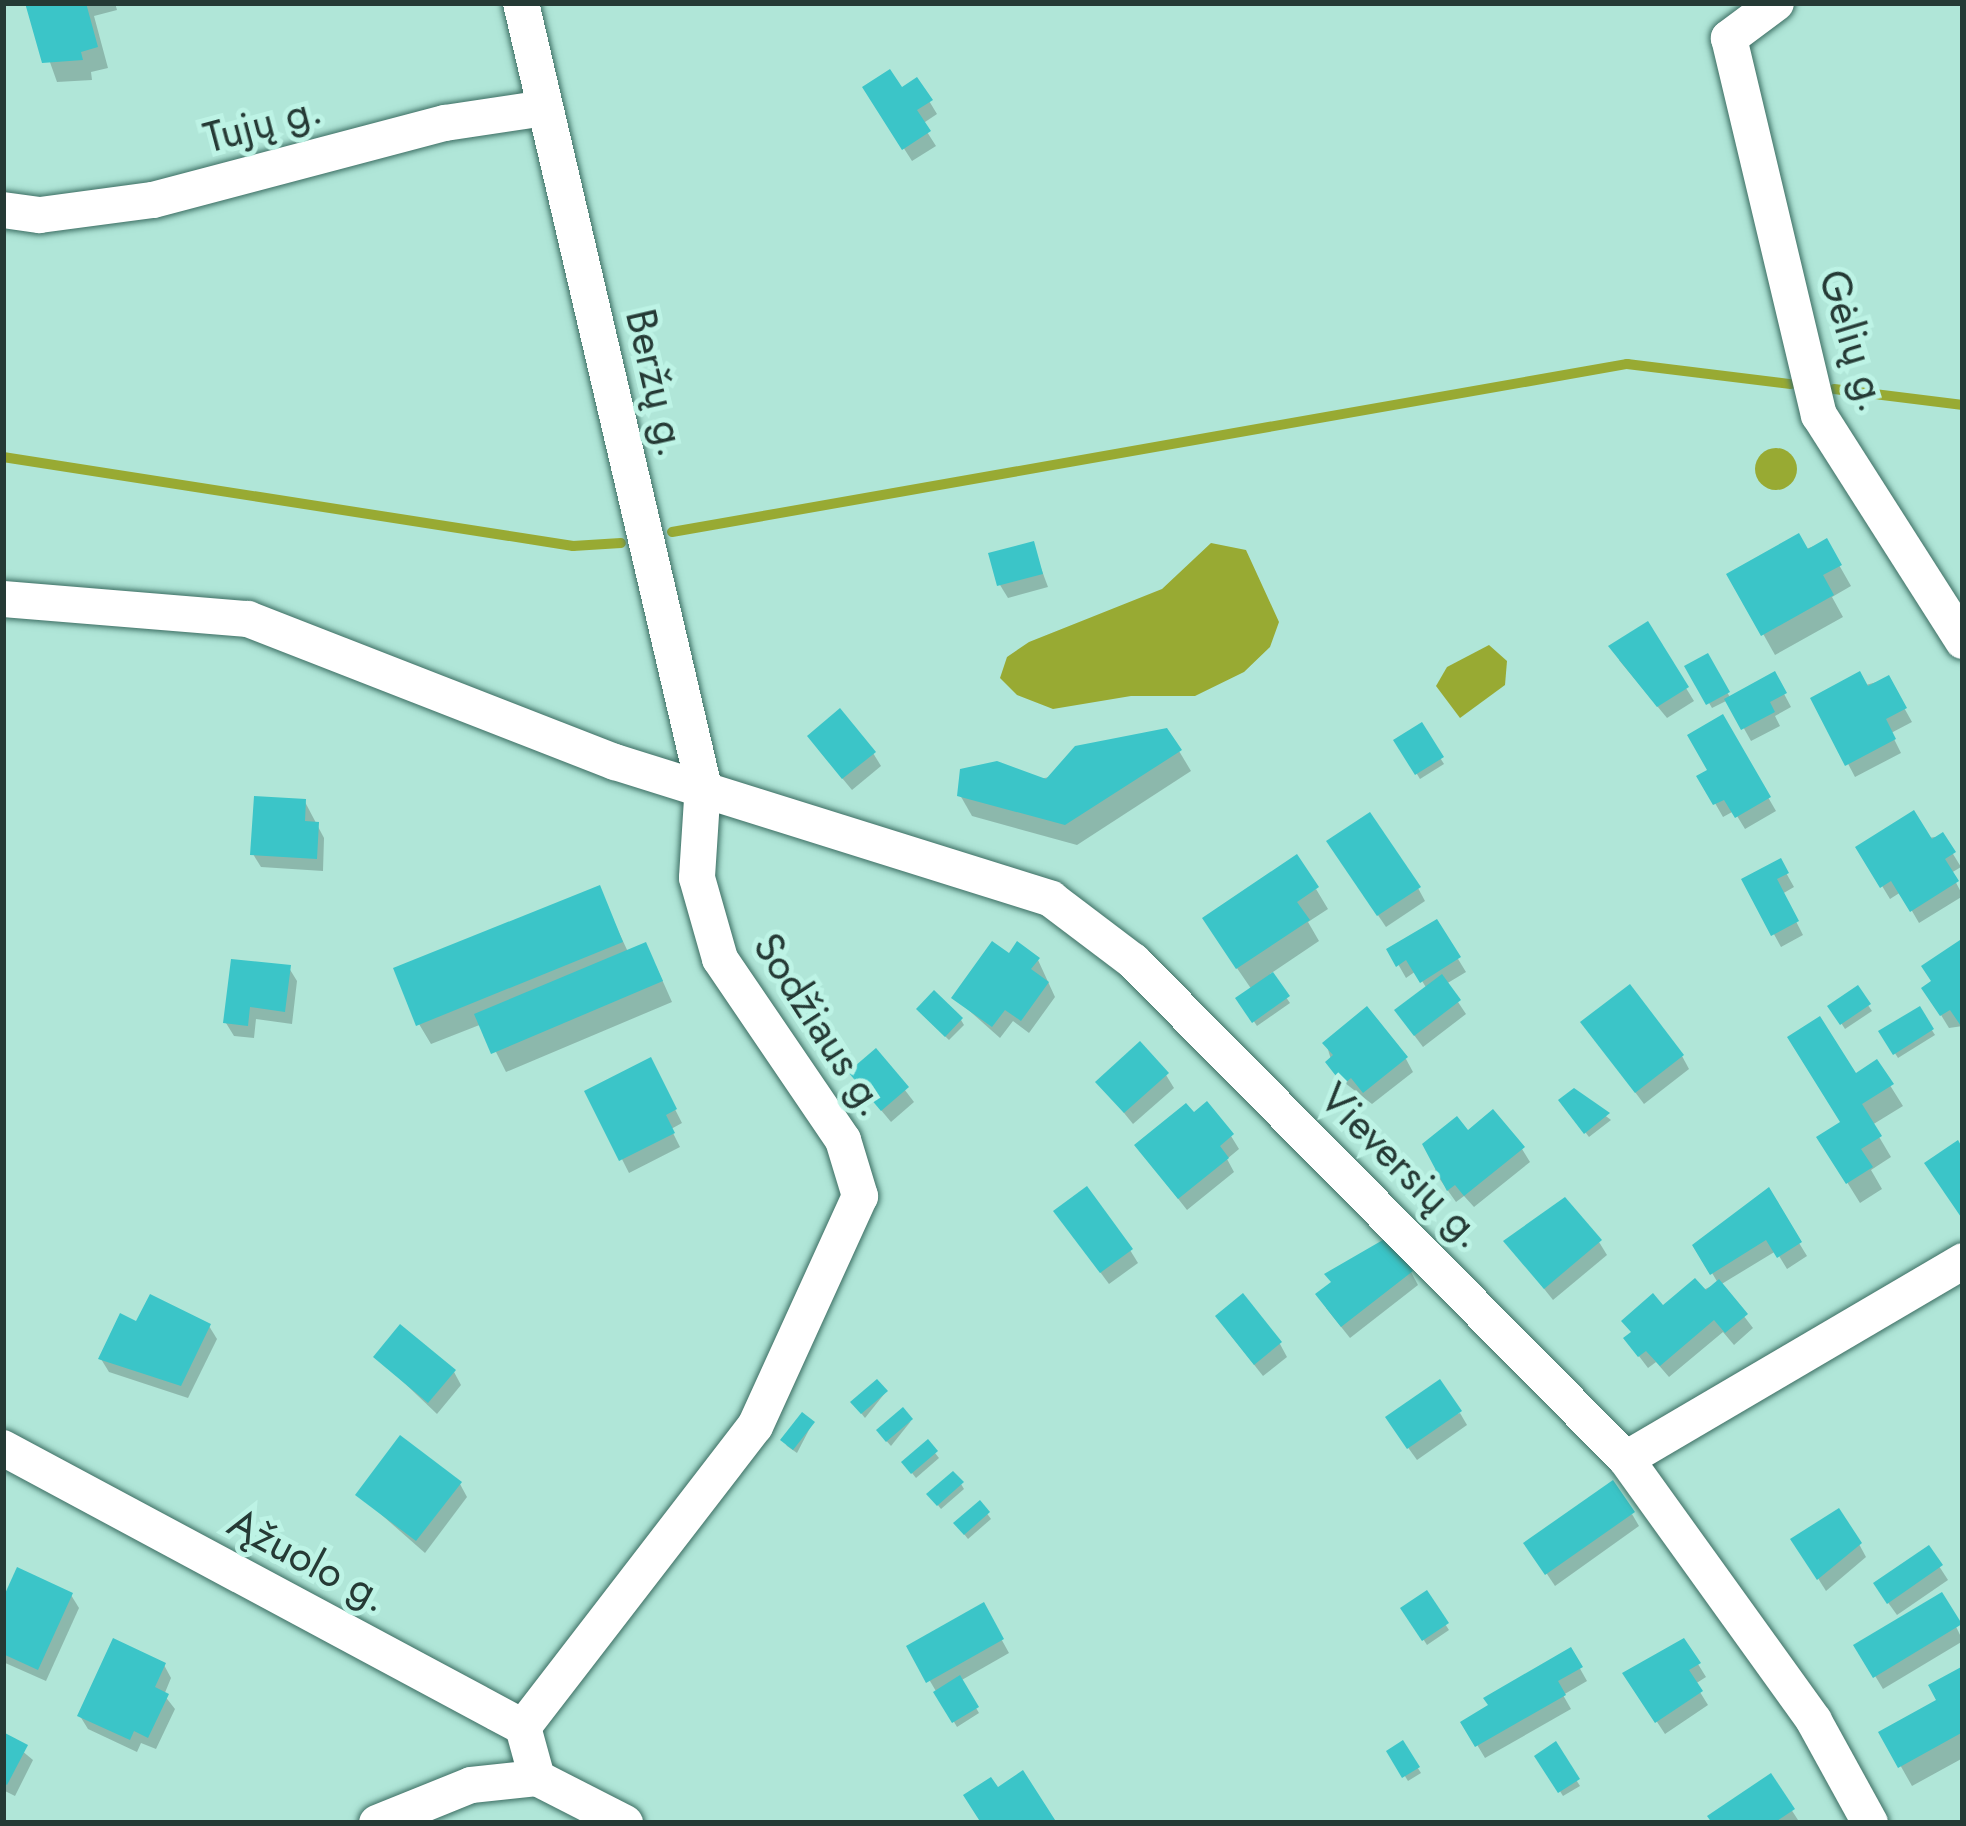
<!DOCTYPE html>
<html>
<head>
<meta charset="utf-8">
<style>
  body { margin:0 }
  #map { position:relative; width:1966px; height:1826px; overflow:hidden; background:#b0e6d8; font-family:Jost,sans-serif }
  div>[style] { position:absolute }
  .water>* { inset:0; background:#98aa33 }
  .round { border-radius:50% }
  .shadow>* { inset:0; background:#0003 }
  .stream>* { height:10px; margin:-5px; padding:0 5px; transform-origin:5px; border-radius:5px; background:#98aa33 }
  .building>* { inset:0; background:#3bc5c8 }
  .roads { filter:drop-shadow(0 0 3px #3b6d62) drop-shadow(0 0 3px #3b6d62) }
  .street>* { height:36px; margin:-18px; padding:0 18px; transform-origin:18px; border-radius:18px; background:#fff }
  span { translate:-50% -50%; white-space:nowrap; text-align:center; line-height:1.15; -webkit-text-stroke:10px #bdf3e5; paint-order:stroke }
  .street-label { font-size:42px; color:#253a35 }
  .frame { position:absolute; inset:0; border:6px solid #253a35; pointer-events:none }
</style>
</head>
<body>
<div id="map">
  <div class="water">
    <i class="round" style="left:1755px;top:448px;width:42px;height:42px"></i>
    <i style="clip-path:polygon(1211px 543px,1246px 550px,1279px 622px,1270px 647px,1244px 672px,1195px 696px,1131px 696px,1053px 709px,1017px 695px,1000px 678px,1007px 657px,1029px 642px,1162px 589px)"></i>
    <i style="clip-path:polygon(1489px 645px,1507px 661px,1505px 685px,1460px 718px,1436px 686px,1447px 667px)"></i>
  </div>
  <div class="shadow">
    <i style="clip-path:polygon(29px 3px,115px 3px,117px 10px,94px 16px,108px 68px,91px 72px,92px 80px,57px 82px)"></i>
    <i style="clip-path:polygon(917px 81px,937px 114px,922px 124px,936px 146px,912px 161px,873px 100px)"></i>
    <i style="clip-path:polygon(1826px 542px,1851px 586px,1832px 597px,1843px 617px,1775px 655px,1730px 575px)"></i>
    <i style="clip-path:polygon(1032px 544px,1048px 587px,1008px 598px,1000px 585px)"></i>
    <i style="clip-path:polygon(1647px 625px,1694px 701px,1667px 718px,1619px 660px)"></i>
    <i style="clip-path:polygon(1707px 657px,1731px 699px,1774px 675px,1791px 707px,1775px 716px,1780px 726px,1751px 741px,1728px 700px,1712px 708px,1688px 667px)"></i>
    <i style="clip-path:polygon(1888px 679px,1912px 722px,1891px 733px,1901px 753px,1855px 777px,1814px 699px)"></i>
    <i style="clip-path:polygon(1722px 718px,1776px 811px,1745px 829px,1734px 811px,1723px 817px,1700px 777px,1711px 771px)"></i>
    <i style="clip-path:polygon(1421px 727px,1444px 764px,1420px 779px,1397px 741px)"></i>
    <i style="clip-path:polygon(818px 749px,873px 753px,881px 766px,852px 790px)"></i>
    <i style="clip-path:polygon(1179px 751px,1191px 771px,1077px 845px,972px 816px,960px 795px)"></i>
    <i style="clip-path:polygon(305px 802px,324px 838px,323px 871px,261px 867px,253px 854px)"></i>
    <i style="clip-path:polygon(1942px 836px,1961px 867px,1951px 873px,1963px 896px,1919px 923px,1901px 892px,1890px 899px,1859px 848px)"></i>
    <i style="clip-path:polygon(1337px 855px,1418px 888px,1425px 901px,1386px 927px)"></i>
    <i style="clip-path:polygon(1780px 862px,1794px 887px,1782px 894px,1803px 935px,1781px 947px,1745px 881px)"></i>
    <i style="clip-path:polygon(599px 889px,628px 952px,656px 966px,672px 1002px,506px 1072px,482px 1024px,431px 1044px,419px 1024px)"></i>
    <i style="clip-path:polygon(1316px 889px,1328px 909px,1308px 922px,1319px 941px,1270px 974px,1290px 1003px,1257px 1026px,1239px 999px,1252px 990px,1217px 939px)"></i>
    <i style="clip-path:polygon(1436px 923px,1466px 972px,1446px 984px,1466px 1014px,1423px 1047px,1405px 1023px,1427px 989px,1416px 971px,1406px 978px,1390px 950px)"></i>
    <i style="clip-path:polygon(1963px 942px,1963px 1026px,1949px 1028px,1925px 989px)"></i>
    <i style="clip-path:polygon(1009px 957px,1038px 960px,1055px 997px,1029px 1033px,1013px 1021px,1000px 1038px,955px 998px)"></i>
    <i style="clip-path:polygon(289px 968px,297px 981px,292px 1024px,256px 1019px,254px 1038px,234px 1036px,226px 1023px)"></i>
    <i style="clip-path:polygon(1857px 989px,1872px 1011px,1845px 1029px,1831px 1007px)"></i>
    <i style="clip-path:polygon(1919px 1010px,1935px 1035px,1898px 1058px,1882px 1033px)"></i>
    <i style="clip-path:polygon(923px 1015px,961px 1020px,964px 1025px,949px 1040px)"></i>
    <i style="clip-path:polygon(1592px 1035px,1682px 1056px,1689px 1069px,1644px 1104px)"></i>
    <i style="clip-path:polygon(1326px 1043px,1406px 1059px,1413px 1072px,1372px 1104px,1336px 1076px)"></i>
    <i style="clip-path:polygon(876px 1052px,914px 1102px,891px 1122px,860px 1085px)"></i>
    <i style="clip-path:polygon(1876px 1063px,1903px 1106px,1872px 1125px,1891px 1157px,1871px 1170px,1882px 1189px,1860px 1203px,1832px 1158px,1855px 1077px)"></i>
    <i style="clip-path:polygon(657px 1074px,682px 1123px,671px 1129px,680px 1147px,629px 1173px,588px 1092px)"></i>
    <i style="clip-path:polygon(1166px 1075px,1174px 1088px,1133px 1124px,1099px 1082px)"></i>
    <i style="clip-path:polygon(1574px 1092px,1611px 1120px,1589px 1137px,1565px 1106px)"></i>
    <i style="clip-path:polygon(1194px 1116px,1231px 1136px,1239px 1149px,1227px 1159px,1234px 1172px,1187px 1210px,1146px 1158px)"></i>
    <i style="clip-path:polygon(1468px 1134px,1522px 1149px,1530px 1162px,1474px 1207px,1464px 1196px,1456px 1202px,1434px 1171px)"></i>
    <i style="clip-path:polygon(1768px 1192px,1807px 1256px,1787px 1269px,1776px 1251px,1720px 1285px,1753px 1328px,1734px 1345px,1723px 1332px,1669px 1377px,1656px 1362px,1648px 1368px,1626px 1339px,1663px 1309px,1718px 1283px,1696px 1246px)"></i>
    <i style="clip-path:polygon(1065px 1225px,1130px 1250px,1138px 1263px,1109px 1284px)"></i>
    <i style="clip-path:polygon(1507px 1242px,1599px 1242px,1607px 1255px,1553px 1300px)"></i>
    <i style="clip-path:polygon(1411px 1272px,1418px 1285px,1350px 1338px,1326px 1308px)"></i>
    <i style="clip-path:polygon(138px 1325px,209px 1326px,217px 1339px,188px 1398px,109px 1372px,101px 1359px)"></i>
    <i style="clip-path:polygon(1226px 1329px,1280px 1344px,1287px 1357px,1263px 1376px)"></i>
    <i style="clip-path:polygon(377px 1357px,454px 1372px,461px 1385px,437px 1414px)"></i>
    <i style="clip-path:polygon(885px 1393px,865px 1418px,857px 1408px)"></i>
    <i style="clip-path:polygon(1460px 1413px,1467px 1425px,1417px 1460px,1396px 1431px)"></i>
    <i style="clip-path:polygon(911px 1421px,891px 1446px,882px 1436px)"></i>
    <i style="clip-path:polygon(812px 1424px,797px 1453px,787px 1446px,784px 1441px)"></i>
    <i style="clip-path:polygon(927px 1443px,939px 1458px,916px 1478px,908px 1468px)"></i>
    <i style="clip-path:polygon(460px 1484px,467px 1497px,425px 1553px,359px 1495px)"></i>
    <i style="clip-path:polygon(961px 1484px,964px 1489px,941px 1509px,933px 1499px)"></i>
    <i style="clip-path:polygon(980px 1504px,991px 1519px,968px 1539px,960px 1529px)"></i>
    <i style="clip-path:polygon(1632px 1514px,1639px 1526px,1555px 1586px,1535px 1556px)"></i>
    <i style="clip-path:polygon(1859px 1544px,1866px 1557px,1826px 1591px,1802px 1553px)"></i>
    <i style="clip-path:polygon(1928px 1549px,1948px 1580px,1897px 1615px,1884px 1597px)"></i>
    <i style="clip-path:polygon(71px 1595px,79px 1608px,46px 1681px,3px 1662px,3px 1605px)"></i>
    <i style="clip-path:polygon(1426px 1595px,1449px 1630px,1427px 1645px,1404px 1609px)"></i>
    <i style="clip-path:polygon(1941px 1596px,1963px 1641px,1883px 1689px,1857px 1646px)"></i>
    <i style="clip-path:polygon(983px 1606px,1009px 1653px,960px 1681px,979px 1713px,957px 1727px,910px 1647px)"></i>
    <i style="clip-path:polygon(1570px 1651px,1587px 1681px,1563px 1695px,1571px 1709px,1485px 1758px,1464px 1723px)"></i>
    <i style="clip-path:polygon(1698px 1664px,1706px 1677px,1695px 1684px,1708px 1705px,1665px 1734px,1634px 1687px)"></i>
    <i style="clip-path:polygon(164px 1665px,171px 1678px,164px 1695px,175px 1709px,156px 1749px,141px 1743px,137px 1752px,88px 1729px,80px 1716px)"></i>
    <i style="clip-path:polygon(1963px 1670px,1963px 1758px,1912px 1786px,1882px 1733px,1940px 1701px)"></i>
    <i style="clip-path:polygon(3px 1735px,33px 1760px,15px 1796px,3px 1790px)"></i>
    <i style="clip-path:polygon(1402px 1744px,1421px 1773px,1408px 1781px,1390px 1752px)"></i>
    <i style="clip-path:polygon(1555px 1746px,1580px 1786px,1563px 1796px,1538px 1756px)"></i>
    <i style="clip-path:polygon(1770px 1777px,1800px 1823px,1714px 1823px)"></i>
  </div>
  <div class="stream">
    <i style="left:1834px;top:389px;width:130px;rotate:7.1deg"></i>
    <i style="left:3px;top:457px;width:577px;rotate:8.87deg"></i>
    <i style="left:573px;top:546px;width:48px;rotate:-3.6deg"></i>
    <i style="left:672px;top:532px;width:970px;rotate:-9.98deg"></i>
    <i style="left:1627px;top:364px;width:165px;rotate:7deg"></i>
  </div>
  <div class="building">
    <i style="clip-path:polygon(25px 3px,86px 3px,98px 47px,81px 52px,83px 60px,42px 63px)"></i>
    <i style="clip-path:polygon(890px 69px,902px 87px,917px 77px,933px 100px,917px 110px,931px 131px,902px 150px,862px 87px)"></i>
    <i style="clip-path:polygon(1799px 533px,1808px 549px,1827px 538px,1842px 565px,1823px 575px,1834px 595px,1761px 636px,1726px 574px)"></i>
    <i style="clip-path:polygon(1034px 541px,1043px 574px,997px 586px,988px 553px)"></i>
    <i style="clip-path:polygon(1648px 621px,1689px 687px,1657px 707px,1608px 646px)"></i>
    <i style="clip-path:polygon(1708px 653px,1730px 692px,1706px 705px,1684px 666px)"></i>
    <i style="clip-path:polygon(1775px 671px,1787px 693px,1770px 702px,1775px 712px,1741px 730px,1724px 699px)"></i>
    <i style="clip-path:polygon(1860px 671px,1868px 686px,1889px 675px,1907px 708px,1886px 719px,1896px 739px,1845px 766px,1810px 698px)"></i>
    <i style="clip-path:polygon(840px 708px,876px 752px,842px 779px,807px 736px)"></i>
    <i style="clip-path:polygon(1723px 714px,1771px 797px,1735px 818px,1724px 800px,1713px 805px,1696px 776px,1707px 770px,1687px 735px)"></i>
    <i style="clip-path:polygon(1422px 722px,1444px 757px,1415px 775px,1393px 740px)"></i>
    <i style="clip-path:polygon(1167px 728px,1182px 750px,1065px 825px,957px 796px,960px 769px,997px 761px,1046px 779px,1075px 746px)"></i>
    <i style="clip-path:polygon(254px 796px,306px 799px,305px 821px,319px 822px,317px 859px,250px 855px)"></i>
    <i style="clip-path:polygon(1914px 810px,1932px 839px,1943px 832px,1956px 852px,1945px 859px,1959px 881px,1910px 912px,1891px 881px,1880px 888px,1855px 847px)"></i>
    <i style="clip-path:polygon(1370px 812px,1421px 887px,1377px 916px,1326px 841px)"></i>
    <i style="clip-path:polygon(1297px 854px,1319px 887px,1297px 902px,1310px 920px,1236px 969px,1202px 918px)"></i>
    <i style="clip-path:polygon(1781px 858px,1789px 873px,1777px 879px,1799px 921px,1771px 936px,1741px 879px)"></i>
    <i style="clip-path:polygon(600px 885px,623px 942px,416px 1026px,393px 968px)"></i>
    <i style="clip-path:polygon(1437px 919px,1461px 957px,1420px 983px,1406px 960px,1396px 967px,1386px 949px)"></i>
    <i style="clip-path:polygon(1963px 938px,1963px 1029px,1950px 1010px,1940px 1016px,1921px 988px,1931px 981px,1921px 966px)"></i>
    <i style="clip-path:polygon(992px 941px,1009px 953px,1017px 941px,1040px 958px,1031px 969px,1049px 982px,1021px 1021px,1005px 1010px,992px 1027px,951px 998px)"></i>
    <i style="clip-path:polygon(646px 942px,663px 981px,491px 1054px,474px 1014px)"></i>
    <i style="clip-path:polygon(231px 959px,291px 965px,285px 1012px,250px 1007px,248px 1026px,223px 1023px)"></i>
    <i style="clip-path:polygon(1273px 972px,1290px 996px,1252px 1023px,1235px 998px)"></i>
    <i style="clip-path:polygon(1442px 974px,1461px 1000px,1414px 1036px,1394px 1010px)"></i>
    <i style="clip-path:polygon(1630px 984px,1684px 1055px,1635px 1093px,1580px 1022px)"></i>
    <i style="clip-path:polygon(1858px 985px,1871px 1004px,1840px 1025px,1827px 1006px)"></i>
    <i style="clip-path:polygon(934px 990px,963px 1018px,945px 1037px,916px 1009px)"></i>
    <i style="clip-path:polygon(1367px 1006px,1408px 1057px,1363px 1093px,1351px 1078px,1343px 1085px,1325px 1062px,1333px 1055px,1322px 1043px)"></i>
    <i style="clip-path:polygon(1920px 1006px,1934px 1029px,1893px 1055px,1878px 1031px)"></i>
    <i style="clip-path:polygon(1820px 1016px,1856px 1073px,1877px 1059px,1894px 1084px,1862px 1104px,1882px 1136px,1861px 1149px,1873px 1167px,1846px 1184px,1816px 1137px,1840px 1122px,1787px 1037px)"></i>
    <i style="clip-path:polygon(1140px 1041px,1169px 1073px,1124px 1113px,1095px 1082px)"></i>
    <i style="clip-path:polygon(876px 1048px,909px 1087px,881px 1111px,848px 1072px)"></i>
    <i style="clip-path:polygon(651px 1057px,677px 1109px,666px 1115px,675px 1133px,619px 1161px,584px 1091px)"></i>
    <i style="clip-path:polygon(1574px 1088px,1610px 1113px,1584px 1134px,1558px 1100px)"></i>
    <i style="clip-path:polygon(1207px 1101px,1234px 1134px,1220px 1146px,1229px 1158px,1178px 1199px,1134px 1145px,1186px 1103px,1194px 1112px)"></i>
    <i style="clip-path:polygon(1493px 1109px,1525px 1147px,1464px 1196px,1455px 1185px,1447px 1191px,1422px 1144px,1457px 1116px,1468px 1130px)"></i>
    <i style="clip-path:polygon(1958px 1140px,1963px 1149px,1963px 1220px,1924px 1163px)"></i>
    <i style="clip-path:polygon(1087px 1186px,1133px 1249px,1100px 1273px,1053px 1211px)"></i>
    <i style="clip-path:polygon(1769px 1187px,1802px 1242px,1777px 1258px,1766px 1240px,1710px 1275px,1692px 1245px)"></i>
    <i style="clip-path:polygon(1565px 1197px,1602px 1240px,1544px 1289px,1503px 1241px)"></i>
    <i style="clip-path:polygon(1388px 1237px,1413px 1271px,1341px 1327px,1315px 1294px,1331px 1282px,1324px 1274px)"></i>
    <i style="clip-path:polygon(1695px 1278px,1706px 1290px,1719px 1279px,1748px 1314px,1725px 1333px,1714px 1320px,1660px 1366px,1646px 1351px,1638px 1357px,1623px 1338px,1631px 1332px,1621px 1321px,1653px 1293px,1663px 1305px)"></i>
    <i style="clip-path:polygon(1243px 1293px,1282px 1342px,1254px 1365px,1215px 1316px)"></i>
    <i style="clip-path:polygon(150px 1294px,211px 1324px,181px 1386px,98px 1359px,120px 1313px,136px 1321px)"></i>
    <i style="clip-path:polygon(400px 1324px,456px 1370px,428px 1403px,373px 1357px)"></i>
    <i style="clip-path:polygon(877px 1379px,888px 1391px,861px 1414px,850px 1402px)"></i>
    <i style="clip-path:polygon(1440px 1379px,1462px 1411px,1407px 1449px,1385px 1417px)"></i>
    <i style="clip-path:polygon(903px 1407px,913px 1419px,886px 1442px,876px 1430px)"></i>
    <i style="clip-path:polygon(802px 1412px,815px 1422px,793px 1450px,780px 1440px)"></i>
    <i style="clip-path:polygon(400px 1435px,462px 1482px,416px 1541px,355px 1495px)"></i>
    <i style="clip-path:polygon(928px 1439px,938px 1451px,911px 1474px,901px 1462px)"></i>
    <i style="clip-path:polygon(953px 1471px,964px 1482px,937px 1506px,926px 1494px)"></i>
    <i style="clip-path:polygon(1613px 1480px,1635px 1512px,1545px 1575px,1523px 1543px)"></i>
    <i style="clip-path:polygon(980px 1500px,990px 1512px,964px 1535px,953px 1523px)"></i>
    <i style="clip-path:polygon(1839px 1508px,1862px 1543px,1817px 1580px,1790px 1539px)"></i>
    <i style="clip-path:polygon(1929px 1545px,1943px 1565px,1887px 1604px,1873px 1583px)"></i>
    <i style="clip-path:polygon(17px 1567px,73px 1593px,38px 1670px,3px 1654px,3px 1598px)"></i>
    <i style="clip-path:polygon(1427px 1590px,1449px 1623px,1422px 1641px,1400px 1608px)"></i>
    <i style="clip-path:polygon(1942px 1592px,1962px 1624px,1873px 1678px,1853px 1645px)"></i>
    <i style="clip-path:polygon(984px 1602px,1004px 1639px,926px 1683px,906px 1646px)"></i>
    <i style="clip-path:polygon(113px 1638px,166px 1663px,155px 1687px,169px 1694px,148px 1738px,134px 1731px,130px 1740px,77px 1716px)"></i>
    <i style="clip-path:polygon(1684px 1638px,1701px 1663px,1689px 1670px,1703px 1691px,1655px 1723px,1622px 1673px)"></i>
    <i style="clip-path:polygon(1571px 1647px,1583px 1667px,1558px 1681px,1566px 1695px,1475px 1747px,1460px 1722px,1488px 1705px,1483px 1698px)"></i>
    <i style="clip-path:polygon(1963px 1666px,1963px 1732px,1898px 1768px,1878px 1732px,1936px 1700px,1928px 1685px)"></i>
    <i style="clip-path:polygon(960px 1675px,979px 1707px,952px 1723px,933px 1692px)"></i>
    <i style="clip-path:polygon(3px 1732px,28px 1745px,7px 1785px,3px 1782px)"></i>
    <i style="clip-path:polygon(1403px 1740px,1420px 1767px,1402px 1778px,1386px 1751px)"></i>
    <i style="clip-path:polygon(1556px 1741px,1580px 1779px,1558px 1793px,1534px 1756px)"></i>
    <i style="clip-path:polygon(1023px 1770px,1057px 1823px,981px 1823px,963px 1795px,991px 1777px,998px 1787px)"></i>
    <i style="clip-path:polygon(1771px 1773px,1795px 1809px,1774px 1823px,1712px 1823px,1707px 1816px)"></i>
  </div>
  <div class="roads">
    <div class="street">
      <i style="left:521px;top:3px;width:802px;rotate:76.88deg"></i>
      <i style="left:703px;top:784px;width:94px;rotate:93.7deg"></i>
      <i style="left:697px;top:878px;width:84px;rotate:74.1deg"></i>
      <i style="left:720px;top:959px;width:219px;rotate:55.8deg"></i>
      <i style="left:843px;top:1140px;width:59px;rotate:73.1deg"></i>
      <i style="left:860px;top:1196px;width:253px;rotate:114.5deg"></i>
      <i style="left:755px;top:1426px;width:380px;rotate:127.6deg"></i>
      <i style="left:1776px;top:3px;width:59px;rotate:143.3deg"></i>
      <i style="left:1729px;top:38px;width:388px;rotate:76.6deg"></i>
      <i style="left:1819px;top:415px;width:268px;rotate:57.5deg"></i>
      <i style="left:3px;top:210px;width:37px;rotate:8deg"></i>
      <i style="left:40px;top:215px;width:114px;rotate:-7.6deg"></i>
      <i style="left:153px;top:200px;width:302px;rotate:-14.8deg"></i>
      <i style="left:445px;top:123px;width:101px;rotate:-8.5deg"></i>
      <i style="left:3px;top:599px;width:246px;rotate:4.7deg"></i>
      <i style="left:248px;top:619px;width:394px;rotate:21.3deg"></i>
      <i style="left:615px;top:762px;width:457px;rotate:17.4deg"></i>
      <i style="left:1051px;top:899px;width:103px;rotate:37.1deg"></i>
      <i style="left:1133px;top:961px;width:701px;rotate:45.29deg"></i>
      <i style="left:1626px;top:1459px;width:322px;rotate:54.3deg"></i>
      <i style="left:1814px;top:1721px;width:116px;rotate:61.2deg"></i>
      <i style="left:3px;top:1448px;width:590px;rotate:28.22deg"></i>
      <i style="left:523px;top:1727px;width:53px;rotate:74.6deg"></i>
      <i style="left:1626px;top:1459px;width:391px;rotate:-30.4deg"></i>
      <i style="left:377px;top:1823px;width:101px;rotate:-22deg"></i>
      <i style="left:471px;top:1785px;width:66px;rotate:-6.1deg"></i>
      <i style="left:537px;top:1778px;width:99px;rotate:27.1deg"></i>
    </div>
  </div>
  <div class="street-label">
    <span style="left:263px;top:124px;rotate:-15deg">Tujų g.</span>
    <span style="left:1853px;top:341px;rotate:73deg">Gėlių g.</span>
    <span style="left:656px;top:383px;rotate:77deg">Beržų g.</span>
    <span style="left:820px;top:1025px;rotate:57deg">Sodžiaus g.</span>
    <span style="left:1402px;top:1166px;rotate:45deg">Vieversių g.</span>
    <span style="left:308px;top:1560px;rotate:28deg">Ąžuolo g.</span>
  </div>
  <div class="frame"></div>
</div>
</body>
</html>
